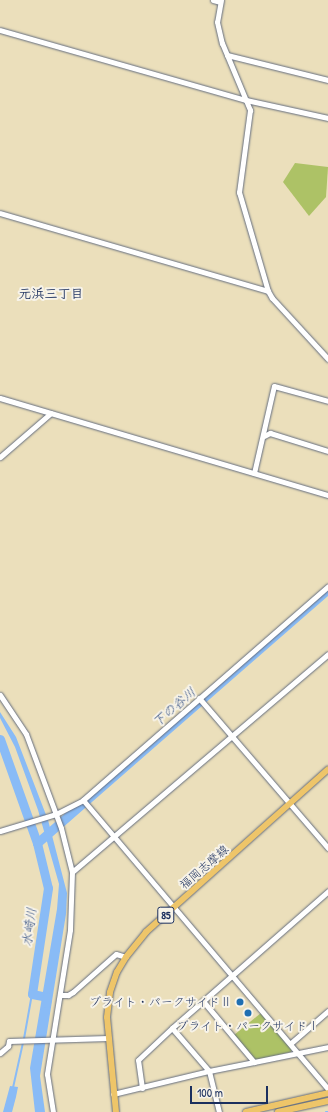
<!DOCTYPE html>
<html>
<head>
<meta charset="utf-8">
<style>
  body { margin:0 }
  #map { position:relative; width:328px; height:1112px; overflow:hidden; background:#ebdfbb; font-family:"Patrick Hand","Klee One",sans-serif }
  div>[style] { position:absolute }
  .green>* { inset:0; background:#adc266 }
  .water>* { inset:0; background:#89bbf6 }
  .stream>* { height:1.5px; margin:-0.75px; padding:0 0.75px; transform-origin:0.75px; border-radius:0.75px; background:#89bbf6 }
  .river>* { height:9px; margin:-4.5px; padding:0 4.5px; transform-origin:4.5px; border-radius:4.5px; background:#89bbf6 }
  .roads { filter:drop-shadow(0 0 1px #646d7f) drop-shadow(0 0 1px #646d7f) }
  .minor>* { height:5px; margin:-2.5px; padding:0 2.5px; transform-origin:2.5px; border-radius:2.5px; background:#fff }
  .major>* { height:6px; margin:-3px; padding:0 3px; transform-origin:3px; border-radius:3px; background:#eec569 }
  .dots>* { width:11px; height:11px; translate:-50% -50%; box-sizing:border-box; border:2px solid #f7f3e8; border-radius:50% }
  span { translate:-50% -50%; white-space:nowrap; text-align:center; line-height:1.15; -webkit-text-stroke:4px #f7f3e8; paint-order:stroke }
  .shield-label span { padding:1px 3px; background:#f7f3e8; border:1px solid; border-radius:3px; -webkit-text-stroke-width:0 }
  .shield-label { font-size:11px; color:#1b2f5e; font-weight:700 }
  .street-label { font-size:12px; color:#1b2f5e }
  .poi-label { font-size:12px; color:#1b2f5e }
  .right { translate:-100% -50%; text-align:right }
  .neighbourhood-label { font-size:13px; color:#1b2f5e; font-weight:700 }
  .water-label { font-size:13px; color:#365284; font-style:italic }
  .scale { position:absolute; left:190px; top:1086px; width:78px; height:18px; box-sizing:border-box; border:2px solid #1b2f5e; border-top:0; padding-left:5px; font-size:12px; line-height:14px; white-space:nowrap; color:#1b2f5e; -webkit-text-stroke:3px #f7f3e8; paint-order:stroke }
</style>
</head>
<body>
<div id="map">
  <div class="green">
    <i style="clip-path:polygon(295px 163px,328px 167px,326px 197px,309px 216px,283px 182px)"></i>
    <i style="clip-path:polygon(261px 1013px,292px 1048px,291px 1052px,256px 1060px,234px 1035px)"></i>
  </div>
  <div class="water">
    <i style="clip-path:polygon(0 712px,16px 737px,48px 820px,67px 893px,66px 914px,40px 1076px,45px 1112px,35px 1112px,30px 1068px,57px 909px,59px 884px,38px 810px,15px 747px,0 718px)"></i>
    <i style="clip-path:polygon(10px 1086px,18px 1087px,16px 1097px,12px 1112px,3px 1112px)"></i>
  </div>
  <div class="stream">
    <i style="left:24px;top:1039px;width:46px;rotate:-79.9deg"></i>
    <i style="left:13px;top:1088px;width:46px;rotate:-77.5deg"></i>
    <i style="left:326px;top:1112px;width:2px"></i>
  </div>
  <div class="river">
    <i style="left:0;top:739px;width:110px;rotate:70.4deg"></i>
    <i style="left:37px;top:843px;width:46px;rotate:76.3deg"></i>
    <i style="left:48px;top:888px;width:107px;rotate:98.6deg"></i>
    <i style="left:32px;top:994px;width:15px;rotate:11deg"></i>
    <i style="left:47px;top:997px;width:6px;rotate:99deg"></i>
    <i style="left:37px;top:843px;width:386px;rotate:-41.1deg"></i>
  </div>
  <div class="roads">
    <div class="minor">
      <i style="left:213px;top:0;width:7px;rotate:16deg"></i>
      <i style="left:221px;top:0;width:22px;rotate:100deg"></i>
      <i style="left:217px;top:22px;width:22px;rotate:77deg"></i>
      <i style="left:222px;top:43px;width:73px;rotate:67.3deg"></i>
      <i style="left:250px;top:110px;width:83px;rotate:97.6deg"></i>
      <i style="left:239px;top:192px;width:103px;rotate:73.7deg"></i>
      <i style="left:268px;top:291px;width:8px;rotate:60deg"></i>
      <i style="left:272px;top:298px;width:83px;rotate:47.4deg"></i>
      <i style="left:0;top:30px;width:256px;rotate:15.9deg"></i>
      <i style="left:246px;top:100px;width:84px;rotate:12.4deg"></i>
      <i style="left:227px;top:55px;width:104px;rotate:13.9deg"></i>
      <i style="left:0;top:213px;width:279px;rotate:16.2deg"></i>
      <i style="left:0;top:398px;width:342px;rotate:16.5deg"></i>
      <i style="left:264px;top:436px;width:7px;rotate:-27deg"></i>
      <i style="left:270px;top:433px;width:61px;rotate:17.2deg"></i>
      <i style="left:0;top:457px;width:67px;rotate:-40.8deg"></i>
      <i style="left:254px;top:473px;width:89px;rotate:-77.1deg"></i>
      <i style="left:274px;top:386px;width:56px;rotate:15.5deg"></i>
      <i style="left:0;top:695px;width:47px;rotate:56.3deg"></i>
      <i style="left:26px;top:734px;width:100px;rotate:69.6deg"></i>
      <i style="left:61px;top:828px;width:45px;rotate:76deg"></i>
      <i style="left:72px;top:872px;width:58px;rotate:92deg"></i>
      <i style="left:70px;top:930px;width:146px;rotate:99.1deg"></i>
      <i style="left:47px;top:1074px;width:38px;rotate:81deg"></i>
      <i style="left:199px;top:698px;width:198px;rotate:49.3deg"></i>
      <i style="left:83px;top:800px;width:379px;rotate:49.7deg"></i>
      <i style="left:0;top:831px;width:59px;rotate:-16.9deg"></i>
      <i style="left:56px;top:814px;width:30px;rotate:-27deg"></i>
      <i style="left:83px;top:800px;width:325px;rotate:-41.1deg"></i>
      <i style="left:72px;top:872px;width:336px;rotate:-40.4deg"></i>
      <i style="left:60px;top:995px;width:8px"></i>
      <i style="left:68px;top:995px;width:6px;rotate:-31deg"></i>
      <i style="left:73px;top:992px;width:57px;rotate:-41.5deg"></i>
      <i style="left:116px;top:954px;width:10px;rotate:17deg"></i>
      <i style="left:203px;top:1001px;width:167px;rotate:-41.3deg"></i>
      <i style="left:291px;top:1043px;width:49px;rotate:-40.9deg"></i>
      <i style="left:0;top:1053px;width:11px;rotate:-41deg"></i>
      <i style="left:8px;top:1046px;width:5px;rotate:-79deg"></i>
      <i style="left:9px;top:1041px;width:99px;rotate:-1.7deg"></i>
      <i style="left:254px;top:1062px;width:80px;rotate:-129.9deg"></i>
      <i style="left:203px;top:1001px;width:41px;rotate:138.9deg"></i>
      <i style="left:172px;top:1028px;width:57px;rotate:49.3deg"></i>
      <i style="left:209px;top:1071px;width:46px;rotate:-11.3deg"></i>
      <i style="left:254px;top:1062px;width:76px;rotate:-11.5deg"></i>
      <i style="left:142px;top:1088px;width:28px;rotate:-98deg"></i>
      <i style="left:138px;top:1060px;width:47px;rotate:-43.3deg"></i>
      <i style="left:113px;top:1094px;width:99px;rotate:-13.5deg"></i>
      <i style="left:209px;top:1071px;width:42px;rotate:76.3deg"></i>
    </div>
    <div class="major">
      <i style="left:116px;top:1112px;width:95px;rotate:-95.4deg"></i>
      <i style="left:107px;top:1017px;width:25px;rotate:-83deg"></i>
      <i style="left:110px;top:992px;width:21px;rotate:-71deg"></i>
      <i style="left:117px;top:972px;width:17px;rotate:-59deg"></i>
      <i style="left:126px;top:957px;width:32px;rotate:-51deg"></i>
      <i style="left:146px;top:932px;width:244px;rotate:-41.8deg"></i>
      <i style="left:246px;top:1112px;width:84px;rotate:-13deg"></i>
      <i style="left:278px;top:1112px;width:51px;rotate:-12.4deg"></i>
    </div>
  </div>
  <div class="dots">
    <i style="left:240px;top:1002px;background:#1f6fb2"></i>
    <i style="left:248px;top:1013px;background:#1f6fb2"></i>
  </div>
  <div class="shield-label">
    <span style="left:166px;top:915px">85</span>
  </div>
  <div class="street-label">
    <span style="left:204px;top:867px;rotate:-41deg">福岡志摩線</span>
  </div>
  <div class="poi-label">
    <span class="right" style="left:232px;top:1002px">ブライト・パークサイドⅡ</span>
    <span style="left:248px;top:1026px">ブライト・パークサイドⅠ</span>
  </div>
  <div class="neighbourhood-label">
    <span style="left:51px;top:293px">元浜三丁目</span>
  </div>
  <div class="water-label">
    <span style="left:174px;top:707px;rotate:-41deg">下の谷川</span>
    <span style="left:29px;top:927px;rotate:-82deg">水崎川</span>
  </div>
  <div class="scale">100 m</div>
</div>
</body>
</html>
